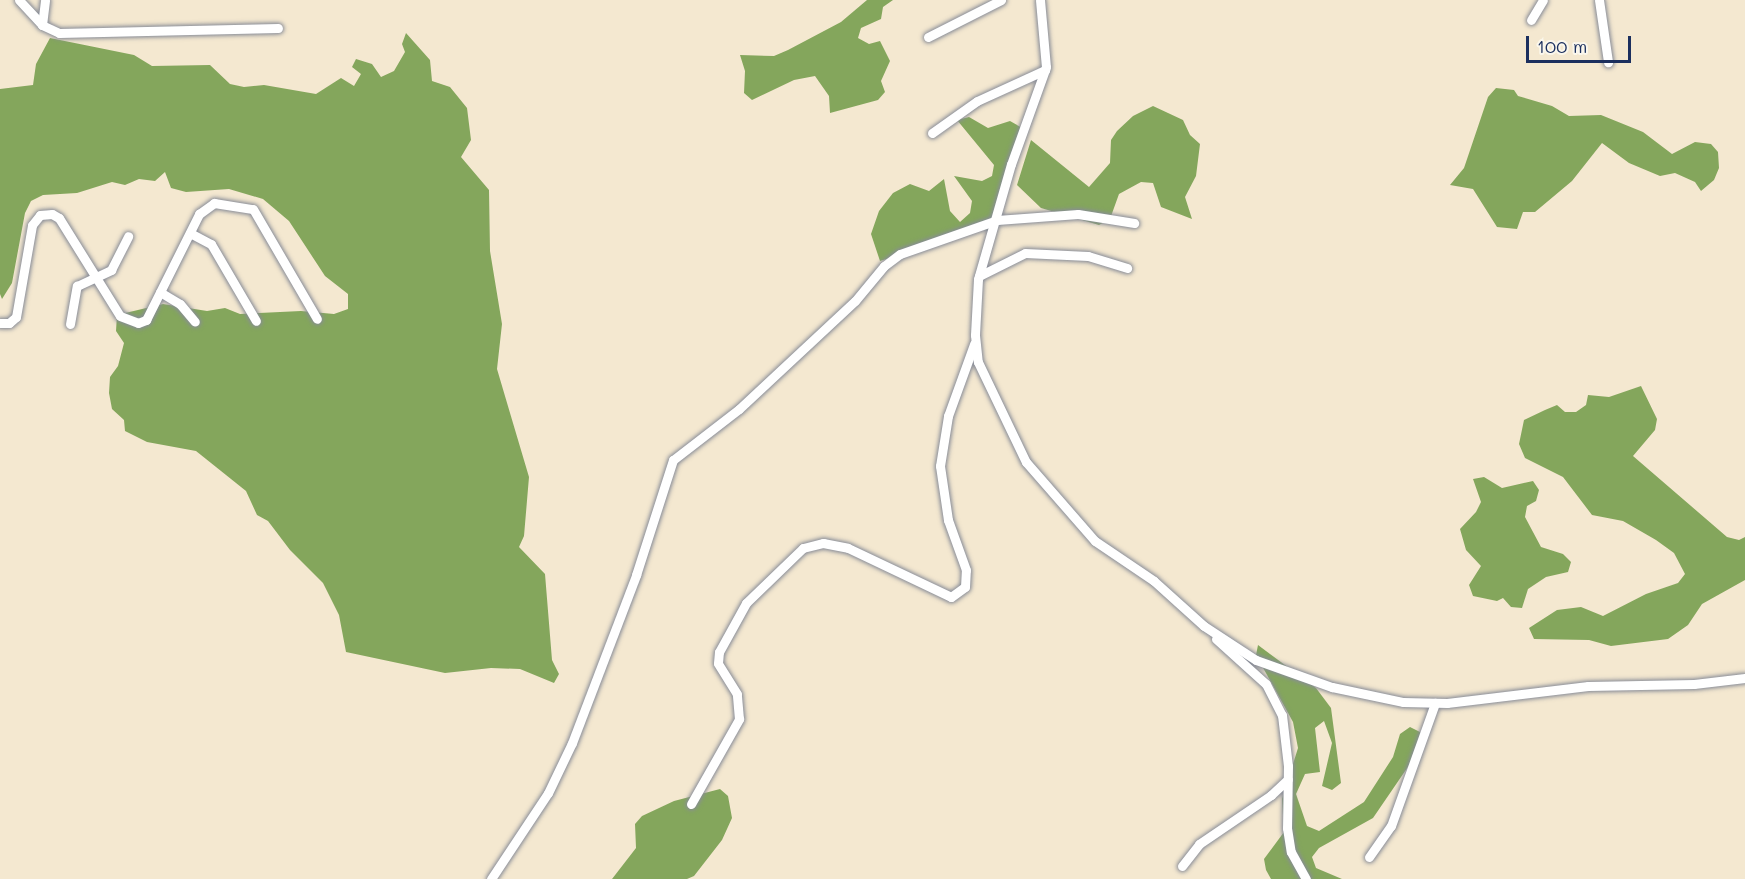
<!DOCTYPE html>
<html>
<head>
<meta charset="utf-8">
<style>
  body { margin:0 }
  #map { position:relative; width:1745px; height:879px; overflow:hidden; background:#f4e8d0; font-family:Mali,sans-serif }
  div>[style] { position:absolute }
  .forest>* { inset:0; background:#84a65c }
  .roads { filter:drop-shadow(0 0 2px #888c97) drop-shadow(0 0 2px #888c97) }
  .minor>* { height:9px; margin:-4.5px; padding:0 4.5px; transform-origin:4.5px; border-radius:4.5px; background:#fff }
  span { translate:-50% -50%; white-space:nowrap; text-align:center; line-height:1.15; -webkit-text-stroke:6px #fbf7ec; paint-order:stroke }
  .scale { position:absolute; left:1526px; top:36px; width:105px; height:27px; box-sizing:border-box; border:3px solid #1b2f5e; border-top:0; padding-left:8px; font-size:18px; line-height:21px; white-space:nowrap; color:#1b2f5e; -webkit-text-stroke:4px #fbf7ec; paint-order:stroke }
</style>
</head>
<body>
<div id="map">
  <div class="forest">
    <i style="clip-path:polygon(867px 0,893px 0,883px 7px,881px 19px,861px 28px,858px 38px,869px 44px,880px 41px,890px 61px,881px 81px,885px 92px,878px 100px,830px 113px,829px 96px,815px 76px,794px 80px,752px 100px,744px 93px,745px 71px,740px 55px,774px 56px,788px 50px,841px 22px)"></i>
    <i style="clip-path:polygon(406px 33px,430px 60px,432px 81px,450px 87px,467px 108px,471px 140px,461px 157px,489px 190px,490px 251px,502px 324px,497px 369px,529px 477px,524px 536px,519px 547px,545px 574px,552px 660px,559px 674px,554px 683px,520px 669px,491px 668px,445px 673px,346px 652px,339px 615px,323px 583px,290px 550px,268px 521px,257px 515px,246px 491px,196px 451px,147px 442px,125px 431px,124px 420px,112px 409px,109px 393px,110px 377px,118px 366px,124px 343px,116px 331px,117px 315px,163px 304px,207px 311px,225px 308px,240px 314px,301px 311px,334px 314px,348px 309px,348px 294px,325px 276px,289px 221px,263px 199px,229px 189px,186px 192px,171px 188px,165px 172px,155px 181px,139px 179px,125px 185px,112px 182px,77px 193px,43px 195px,31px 201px,25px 213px,12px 283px,2px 299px,0 294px,0 89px,33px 85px,36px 64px,50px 38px,134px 55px,152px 66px,210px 65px,230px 84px,244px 87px,264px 85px,316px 94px,341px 78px,354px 86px,361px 74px,352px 67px,356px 59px,372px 64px,381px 77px,394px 71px,405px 52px,402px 44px)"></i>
    <i style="clip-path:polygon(1496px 88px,1514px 90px,1518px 96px,1552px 106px,1569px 116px,1601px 115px,1643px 132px,1672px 154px,1695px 142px,1711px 144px,1718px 152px,1719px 168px,1714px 180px,1701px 191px,1695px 182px,1675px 173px,1660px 176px,1629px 163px,1602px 143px,1572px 181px,1535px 212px,1523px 212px,1517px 229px,1497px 227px,1473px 189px,1450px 185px,1464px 168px,1488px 97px)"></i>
    <i style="clip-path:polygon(1153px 106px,1183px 120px,1190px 135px,1200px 144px,1196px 176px,1185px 197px,1192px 219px,1161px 207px,1153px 183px,1141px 182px,1119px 194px,1110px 219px,1099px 225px,1041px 208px,1017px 185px,1031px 140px,1089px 187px,1110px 163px,1111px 140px,1117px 131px,1133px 116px)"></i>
    <i style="clip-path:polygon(969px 117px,988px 128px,1010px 121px,1024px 129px,997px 228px,994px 234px,983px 229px,880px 261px,871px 234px,879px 211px,893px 193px,910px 184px,929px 191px,944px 179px,950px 211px,960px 222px,970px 213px,972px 201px,954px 176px,982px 181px,992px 176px,994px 165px,957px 120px)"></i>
    <i style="clip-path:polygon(1641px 386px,1657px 419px,1655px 430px,1633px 456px,1727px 537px,1739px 540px,1745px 537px,1745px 580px,1702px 604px,1688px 625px,1668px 639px,1611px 646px,1589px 640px,1534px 639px,1529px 628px,1557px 610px,1581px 607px,1603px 616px,1646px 594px,1678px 583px,1685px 574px,1674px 553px,1656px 540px,1623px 521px,1592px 515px,1563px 477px,1525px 458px,1519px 444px,1524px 420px,1545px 410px,1557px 405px,1565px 412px,1576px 412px,1586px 405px,1588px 395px,1609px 397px)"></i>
    <i style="clip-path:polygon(1484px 477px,1502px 488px,1533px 481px,1539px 490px,1536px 501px,1527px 506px,1525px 517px,1541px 547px,1563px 554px,1571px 562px,1568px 572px,1546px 577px,1528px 589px,1522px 608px,1511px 607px,1503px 598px,1497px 601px,1473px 596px,1469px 585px,1481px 566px,1466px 550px,1460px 529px,1476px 512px,1481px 502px,1473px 479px)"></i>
    <i style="clip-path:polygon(1258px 645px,1316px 688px,1331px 708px,1341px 783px,1332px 790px,1322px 786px,1332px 743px,1324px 721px,1315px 728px,1320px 772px,1305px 774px,1296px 794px,1307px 826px,1319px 831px,1364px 802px,1393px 757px,1400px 734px,1410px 727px,1420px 732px,1425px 742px,1373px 818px,1319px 848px,1312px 857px,1316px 868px,1342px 879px,1271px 879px,1266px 870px,1264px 859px,1284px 832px,1282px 799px,1298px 748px,1293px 722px,1256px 655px)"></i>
    <i style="clip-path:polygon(720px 789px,728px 796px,732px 818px,722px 840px,694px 876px,687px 879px,612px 879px,636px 848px,635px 824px,642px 816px,674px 801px)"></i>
  </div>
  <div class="roads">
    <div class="minor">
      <i style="left:19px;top:0;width:34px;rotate:47deg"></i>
      <i style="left:42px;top:25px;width:19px;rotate:25deg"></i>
      <i style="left:59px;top:33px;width:219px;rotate:-1.3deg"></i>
      <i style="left:1040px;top:0;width:67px;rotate:84.9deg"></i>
      <i style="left:1046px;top:67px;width:103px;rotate:109.8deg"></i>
      <i style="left:1011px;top:164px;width:120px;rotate:106deg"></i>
      <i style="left:978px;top:279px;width:56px;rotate:93.1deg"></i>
      <i style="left:975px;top:335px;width:27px;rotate:84deg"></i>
      <i style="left:978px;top:362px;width:111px;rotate:64.4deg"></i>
      <i style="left:1026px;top:462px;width:105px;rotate:48.9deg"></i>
      <i style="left:1095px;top:541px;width:71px;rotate:34.1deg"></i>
      <i style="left:1154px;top:581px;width:67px;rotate:42deg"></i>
      <i style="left:1204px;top:626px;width:62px;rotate:33.2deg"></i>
      <i style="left:1256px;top:660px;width:81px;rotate:19.6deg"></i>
      <i style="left:1332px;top:687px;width:73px;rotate:11.9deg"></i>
      <i style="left:1403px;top:702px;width:44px;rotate:1.3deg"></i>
      <i style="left:1447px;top:703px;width:142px;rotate:-6.9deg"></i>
      <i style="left:1588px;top:686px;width:106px;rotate:-1.1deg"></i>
      <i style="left:1694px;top:684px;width:51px;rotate:-6.7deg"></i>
      <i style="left:1599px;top:0;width:63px;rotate:81.7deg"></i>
      <i style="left:1531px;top:20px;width:23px;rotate:-59deg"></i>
      <i style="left:42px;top:25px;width:25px;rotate:-83deg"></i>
      <i style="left:928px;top:37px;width:82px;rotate:-26.9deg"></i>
      <i style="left:932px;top:133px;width:55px;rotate:-35.4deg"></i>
      <i style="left:977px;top:101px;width:75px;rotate:-24.5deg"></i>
      <i style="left:190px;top:233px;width:24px;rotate:28deg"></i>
      <i style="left:211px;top:244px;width:89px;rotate:59.7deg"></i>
      <i style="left:979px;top:276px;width:51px;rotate:-26.6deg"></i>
      <i style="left:1025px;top:253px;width:63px;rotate:2.7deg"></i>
      <i style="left:1088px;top:256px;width:41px;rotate:17.1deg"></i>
      <i style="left:160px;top:292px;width:23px;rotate:31deg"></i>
      <i style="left:180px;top:304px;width:23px;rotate:50deg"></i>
      <i style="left:0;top:323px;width:9px"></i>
      <i style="left:9px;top:323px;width:9px;rotate:-41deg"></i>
      <i style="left:16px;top:317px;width:93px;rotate:-80.1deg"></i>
      <i style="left:32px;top:225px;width:13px;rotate:-51deg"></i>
      <i style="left:40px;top:215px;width:12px;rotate:-5deg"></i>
      <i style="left:52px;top:214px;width:8px;rotate:30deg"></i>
      <i style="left:59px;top:218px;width:115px;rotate:58.1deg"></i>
      <i style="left:120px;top:316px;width:19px;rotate:21deg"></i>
      <i style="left:138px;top:323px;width:9px;rotate:-21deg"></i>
      <i style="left:146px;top:320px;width:119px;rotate:-63.4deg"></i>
      <i style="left:199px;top:214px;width:19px;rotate:-36deg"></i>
      <i style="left:214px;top:203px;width:39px;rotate:9deg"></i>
      <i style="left:253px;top:209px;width:127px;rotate:59.8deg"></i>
      <i style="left:70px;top:324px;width:39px;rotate:-80deg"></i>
      <i style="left:77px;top:286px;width:38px;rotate:-25deg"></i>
      <i style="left:111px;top:270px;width:38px;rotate:-63deg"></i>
      <i style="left:1216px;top:639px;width:67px;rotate:42deg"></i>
      <i style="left:1266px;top:684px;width:35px;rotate:63deg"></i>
      <i style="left:1282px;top:715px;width:51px;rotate:83.3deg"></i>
      <i style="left:1288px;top:766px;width:62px;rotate:90.9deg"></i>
      <i style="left:1287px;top:828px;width:24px;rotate:81deg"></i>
      <i style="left:1291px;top:852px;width:31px;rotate:61deg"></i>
      <i style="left:691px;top:804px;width:98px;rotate:-60.5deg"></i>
      <i style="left:739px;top:719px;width:25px;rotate:-95deg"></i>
      <i style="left:737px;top:694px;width:36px;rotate:-122deg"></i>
      <i style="left:718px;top:663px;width:11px;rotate:-85deg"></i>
      <i style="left:719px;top:652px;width:56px;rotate:-61.1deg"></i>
      <i style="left:746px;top:603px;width:79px;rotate:-44deg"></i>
      <i style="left:803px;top:548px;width:21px;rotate:-14deg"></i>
      <i style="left:823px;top:543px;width:25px;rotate:11deg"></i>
      <i style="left:848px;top:548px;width:114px;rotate:25.4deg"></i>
      <i style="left:951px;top:597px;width:17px;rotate:-36deg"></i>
      <i style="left:965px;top:587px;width:17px;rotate:-87deg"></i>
      <i style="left:966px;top:570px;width:53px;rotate:-109.8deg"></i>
      <i style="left:948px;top:520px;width:55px;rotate:-98.4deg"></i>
      <i style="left:940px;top:466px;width:51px;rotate:-80.9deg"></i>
      <i style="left:948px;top:416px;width:77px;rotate:-70.1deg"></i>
      <i style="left:1369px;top:857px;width:38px;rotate:-55deg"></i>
      <i style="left:1391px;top:826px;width:131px;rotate:-70.3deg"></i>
      <i style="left:1182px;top:866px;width:28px;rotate:-52deg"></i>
      <i style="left:1199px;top:844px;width:87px;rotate:-34.2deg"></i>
      <i style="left:1271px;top:795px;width:23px;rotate:-43deg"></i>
      <i style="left:491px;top:879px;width:103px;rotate:-56.5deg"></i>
      <i style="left:548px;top:793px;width:55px;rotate:-64.4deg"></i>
      <i style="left:572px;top:743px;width:180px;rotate:-69.1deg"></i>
      <i style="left:636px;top:575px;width:121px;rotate:-72.2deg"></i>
      <i style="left:673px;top:460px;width:83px;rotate:-37.7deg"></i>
      <i style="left:739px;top:409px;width:158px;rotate:-43deg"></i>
      <i style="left:855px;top:301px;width:45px;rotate:-50.4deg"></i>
      <i style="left:884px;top:266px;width:20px;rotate:-37deg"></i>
      <i style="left:900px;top:254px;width:103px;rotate:-19.3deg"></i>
      <i style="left:997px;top:220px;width:81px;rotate:-4.2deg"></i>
      <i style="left:1078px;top:214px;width:57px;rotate:9.1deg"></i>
    </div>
  </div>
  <div class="scale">100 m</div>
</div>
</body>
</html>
